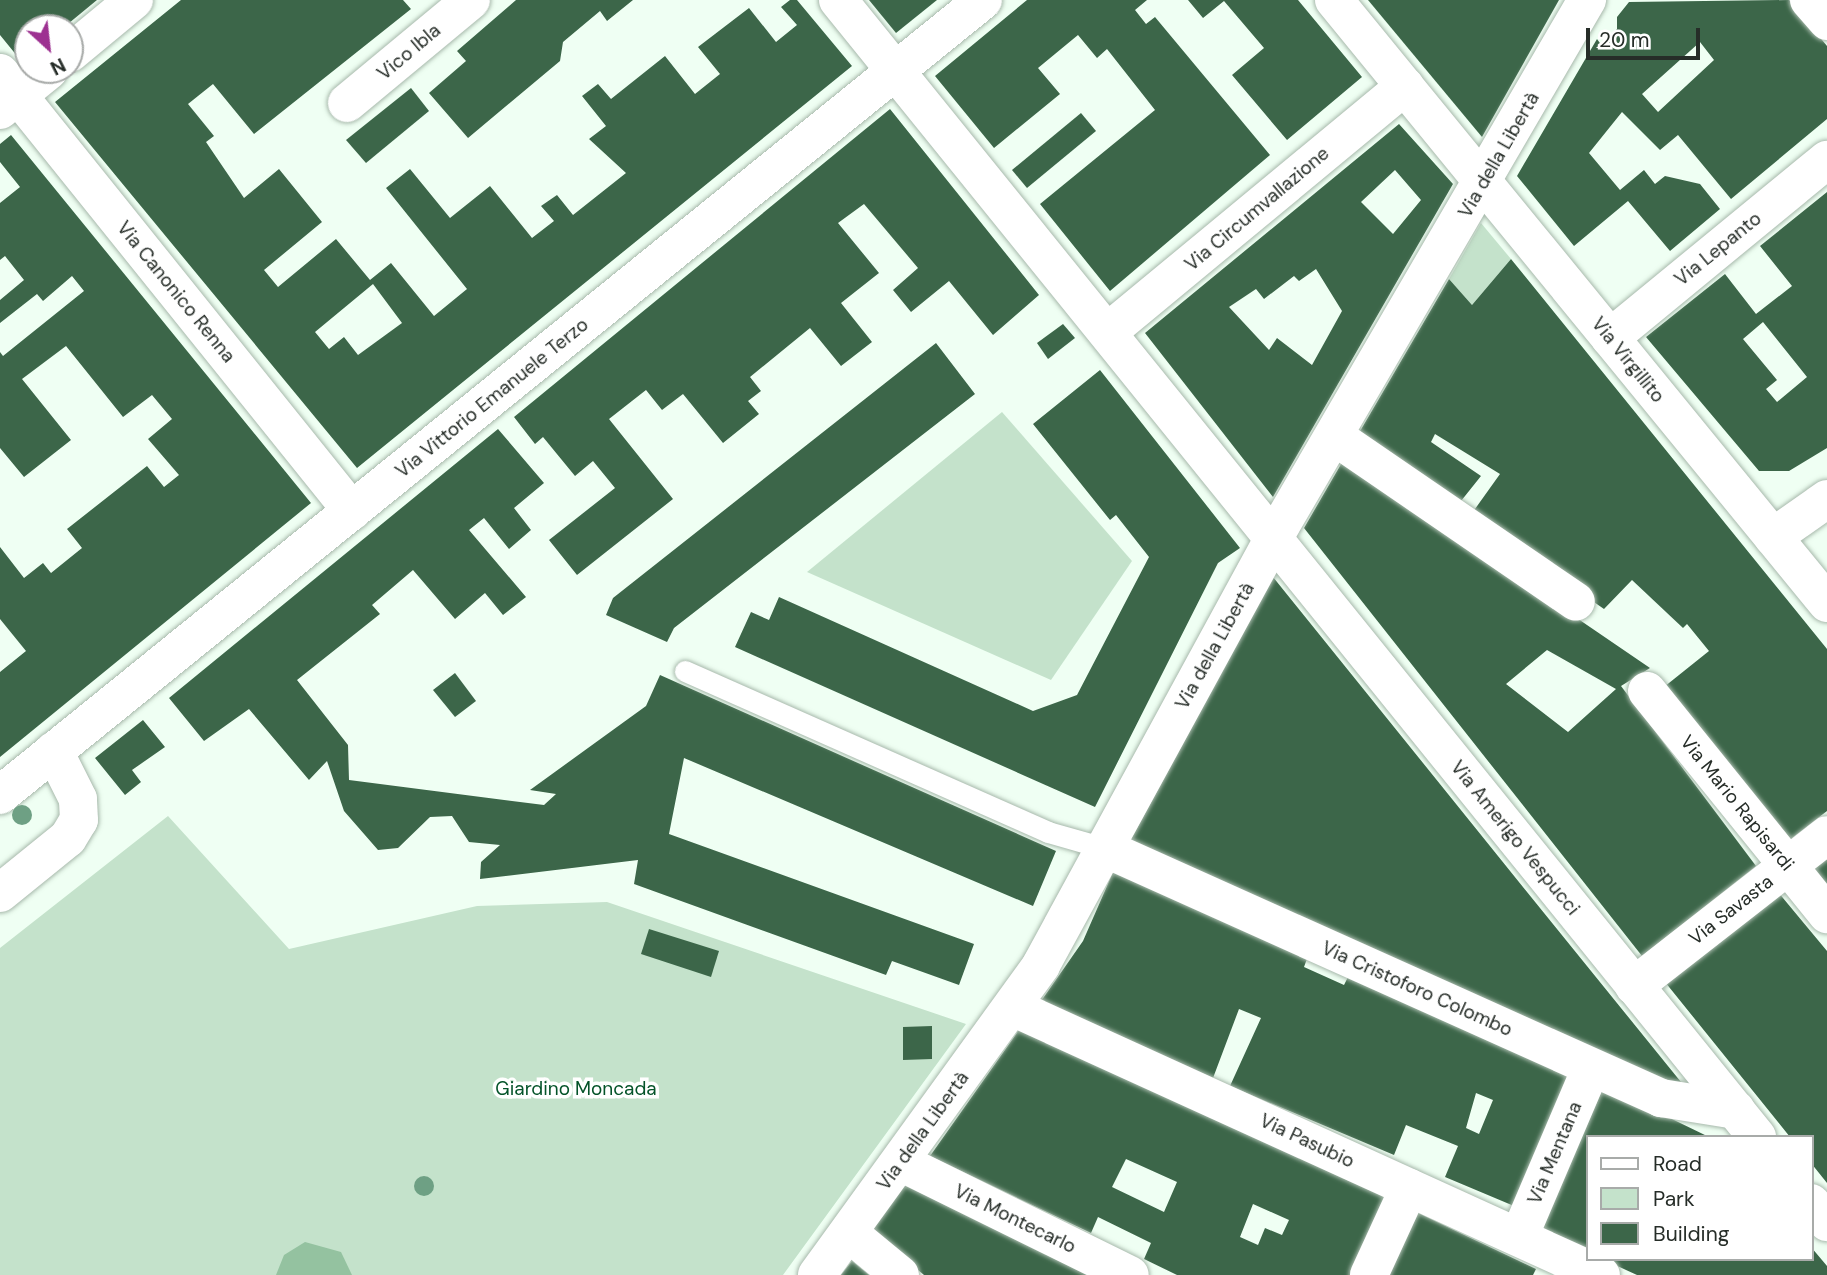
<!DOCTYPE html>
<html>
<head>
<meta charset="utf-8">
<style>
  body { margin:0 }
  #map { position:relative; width:1827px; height:1275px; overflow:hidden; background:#effff3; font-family:"DM Sans",sans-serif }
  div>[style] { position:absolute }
  .green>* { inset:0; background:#c4e2cb }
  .water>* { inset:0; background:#94c2a0 }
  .building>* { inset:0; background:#3c6649 }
  .roads { filter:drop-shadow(0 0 2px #a7b9ab) drop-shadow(0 0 2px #a7b9ab) }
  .lane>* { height:21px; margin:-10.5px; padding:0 10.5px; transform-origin:10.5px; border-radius:10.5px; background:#fff }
  .street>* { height:38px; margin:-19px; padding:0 19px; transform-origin:19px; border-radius:19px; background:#fff }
  .secondary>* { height:38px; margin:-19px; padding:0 19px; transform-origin:19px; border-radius:19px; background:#fff }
  .trees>* { width:20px; height:20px; margin:-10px; border-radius:50%; background:#6ea084 }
  span { translate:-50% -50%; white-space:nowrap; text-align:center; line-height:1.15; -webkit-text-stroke:7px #fff; paint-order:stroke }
  .street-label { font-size:19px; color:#262d28 }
  .park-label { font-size:19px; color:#045329 }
  .legend { position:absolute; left:1586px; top:1135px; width:228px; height:126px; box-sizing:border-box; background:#fff; border:2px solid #a8aba9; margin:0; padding:9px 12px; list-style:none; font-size:21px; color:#262d28 }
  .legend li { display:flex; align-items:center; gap:14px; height:35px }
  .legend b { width:35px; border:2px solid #a8aba9 }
  .north { position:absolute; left:14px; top:14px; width:70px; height:70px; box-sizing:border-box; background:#fff; border:2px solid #a8aba9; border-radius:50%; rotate:153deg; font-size:19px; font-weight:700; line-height:28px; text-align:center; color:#262d28 }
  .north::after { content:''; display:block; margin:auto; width:24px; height:32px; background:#9d3191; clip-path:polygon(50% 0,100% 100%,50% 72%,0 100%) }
  .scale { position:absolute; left:1586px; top:28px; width:114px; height:32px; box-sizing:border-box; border:4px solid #262d28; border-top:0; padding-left:9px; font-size:21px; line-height:24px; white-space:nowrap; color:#262d28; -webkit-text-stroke:5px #fff; paint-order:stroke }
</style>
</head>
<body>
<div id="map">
  <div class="green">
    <i style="clip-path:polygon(1481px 223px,1511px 259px,1472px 305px,1449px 279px)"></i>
    <i style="clip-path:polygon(1002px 412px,1132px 561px,1051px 680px,807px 572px)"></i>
    <i style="clip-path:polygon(168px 816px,289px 949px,477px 906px,607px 902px,966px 1024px,783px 1275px,0 1275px,0 948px)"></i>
  </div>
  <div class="water">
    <i style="clip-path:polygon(305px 1242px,341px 1252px,352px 1275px,276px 1275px,284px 1255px)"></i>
  </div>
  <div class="building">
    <i style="clip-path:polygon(0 0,97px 0,63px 28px,28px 28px,28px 57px,22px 62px,0 35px)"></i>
    <i style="clip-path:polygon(evenodd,181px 0,403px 0,411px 9px,254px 134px,213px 84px,188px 104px,214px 136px,206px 142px,244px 198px,279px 169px,322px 222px,264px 270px,278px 287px,336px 239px,370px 280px,391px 263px,434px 316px,467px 289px,386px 188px,410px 169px,450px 218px,490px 186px,532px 238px,554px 221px,541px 206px,557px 195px,573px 215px,626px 173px,589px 139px,606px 126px,582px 96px,598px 84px,611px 99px,665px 56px,695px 94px,720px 74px,698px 47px,749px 8px,776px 42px,797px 25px,781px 7px,790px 0,797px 0,852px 66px,357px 468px,55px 102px,181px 0,373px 284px,402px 323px,358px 355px,344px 337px,329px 349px,315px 332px,373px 284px)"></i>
    <i style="clip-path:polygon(516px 0,633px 0,607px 21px,600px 11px,563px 42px,560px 61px,468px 138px,429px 93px,466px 61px,457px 51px)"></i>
    <i style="clip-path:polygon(869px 0,937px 0,896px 33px)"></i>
    <i style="clip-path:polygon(1027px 0,1147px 0,1135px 10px,1146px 24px,1155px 17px,1270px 155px,1110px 291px,1040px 204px,1155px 110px,1107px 49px,1097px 58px,1078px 35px,1038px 68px,1060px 94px,994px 148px,935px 76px)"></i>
    <i style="clip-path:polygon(1188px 0,1298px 0,1362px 77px,1287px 140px,1232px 75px,1264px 48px,1224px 1px,1203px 18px)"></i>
    <i style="clip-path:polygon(1368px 0,1559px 0,1482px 137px)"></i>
    <i style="clip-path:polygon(evenodd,1789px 0,1827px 46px,1827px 119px,1731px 199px,1678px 135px,1660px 150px,1622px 112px,1589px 153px,1620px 190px,1644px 170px,1655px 184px,1665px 176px,1700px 184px,1720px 209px,1670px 251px,1628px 201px,1574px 246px,1517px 176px,1597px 39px,1602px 46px,1617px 29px,1617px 17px,1629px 2px,1789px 0,1700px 42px,1714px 60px,1658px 112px,1642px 94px,1700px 42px)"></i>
    <i style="clip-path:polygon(411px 88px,429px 111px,366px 163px,346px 140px)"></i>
    <i style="clip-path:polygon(890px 109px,1039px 295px,993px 335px,949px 281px,911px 312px,893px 290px,918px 268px,864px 204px,838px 223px,879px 273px,841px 303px,872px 342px,841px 366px,810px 328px,750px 377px,761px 391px,748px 401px,759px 414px,723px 443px,683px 394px,662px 410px,646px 390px,609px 419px,673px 499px,577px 575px,549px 540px,615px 488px,593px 461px,575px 476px,543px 437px,535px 444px,514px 417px)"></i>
    <i style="clip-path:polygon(1081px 113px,1096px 131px,1027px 188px,1012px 170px)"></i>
    <i style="clip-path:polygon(evenodd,1399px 124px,1453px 184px,1273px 497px,1145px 333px,1399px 124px,1395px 170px,1421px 200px,1393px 234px,1361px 202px,1395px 170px,1399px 124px,1316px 269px,1342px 311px,1312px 365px,1277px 338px,1269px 350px,1229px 307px,1256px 289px,1264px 299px,1294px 276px,1299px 281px,1316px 269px)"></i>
    <i style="clip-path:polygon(11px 135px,311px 503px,0 757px,0 672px,26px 651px,0 619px,0 547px,24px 578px,43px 563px,51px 573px,82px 548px,67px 529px,147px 466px,164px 487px,179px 475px,148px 439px,172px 419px,152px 395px,123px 417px,66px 346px,22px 379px,71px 440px,24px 477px,0 448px,0 352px,3px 356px,84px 291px,72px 276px,43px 301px,37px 294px,0 323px,0 300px,24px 280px,5px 256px,0 260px,0 203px,20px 187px,0 162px,0 144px)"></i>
    <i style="clip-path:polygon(evenodd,1827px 192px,1827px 448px,1789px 471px,1759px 471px,1646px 337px,1725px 274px,1756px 314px,1792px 286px,1760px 246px,1827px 192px,1763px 322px,1807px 377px,1777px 402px,1766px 389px,1777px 380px,1743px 339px,1763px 322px)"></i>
    <i style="clip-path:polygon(1511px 259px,1827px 649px,1827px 811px,1788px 841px,1664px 687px,1709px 651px,1687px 624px,1683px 628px,1632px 580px,1604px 609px,1470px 516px,1500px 474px,1435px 434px,1431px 442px,1481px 476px,1457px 506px,1356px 438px,1449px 279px,1472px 305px)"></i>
    <i style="clip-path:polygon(1063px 324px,1075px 338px,1048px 359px,1037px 343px)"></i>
    <i style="clip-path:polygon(936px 343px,975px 394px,674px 628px,667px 642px,606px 615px,613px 598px)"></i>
    <i style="clip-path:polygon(1100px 370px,1240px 548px,1218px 563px,1095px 807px,735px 647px,751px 612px,769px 620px,779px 597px,1033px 711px,1077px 695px,1149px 557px,1116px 515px,1110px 520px,1033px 424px)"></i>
    <i style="clip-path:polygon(498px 429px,544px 483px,514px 508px,531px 530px,509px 549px,484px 518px,469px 530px,526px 597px,503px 615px,485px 593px,455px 619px,413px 570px,372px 605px,380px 614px,297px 680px,348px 745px,349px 780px,544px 805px,556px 794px,530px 790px,646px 706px,660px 675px,1056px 851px,1033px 906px,684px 758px,669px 834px,974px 944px,959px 985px,892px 961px,886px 975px,634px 884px,638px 860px,480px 879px,481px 862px,500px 845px,469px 842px,452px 816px,430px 817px,398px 848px,378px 850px,344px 811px,327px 761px,309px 780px,249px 709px,204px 741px,169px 698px)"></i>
    <i style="clip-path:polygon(evenodd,1344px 459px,1650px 668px,1621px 686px,1756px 866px,1642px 956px,1304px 528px,1344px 459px,1547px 650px,1616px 689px,1568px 732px,1506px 684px,1547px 650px)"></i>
    <i style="clip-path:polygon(1273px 577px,1540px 908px,1685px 1087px,1663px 1082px,1130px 841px)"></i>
    <i style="clip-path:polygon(455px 673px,476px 701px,455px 717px,433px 690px)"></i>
    <i style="clip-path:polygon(143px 720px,165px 747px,132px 770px,141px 782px,125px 795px,95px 758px)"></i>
    <i style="clip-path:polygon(1827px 857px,1827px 888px,1812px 868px)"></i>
    <i style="clip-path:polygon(evenodd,1114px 870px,1308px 956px,1304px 967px,1344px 985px,1349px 975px,1570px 1072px,1514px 1206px,1445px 1177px,1458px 1146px,1406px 1125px,1394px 1155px,1230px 1086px,1261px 1018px,1239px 1009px,1213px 1078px,1039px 1004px,1083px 941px,1114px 870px,1476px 1093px,1493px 1100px,1479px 1134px,1466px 1128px,1476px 1093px)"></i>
    <i style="clip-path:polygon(1778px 892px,1827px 951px,1827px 1183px,1811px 1163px,1811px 1137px,1790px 1137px,1665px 982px)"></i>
    <i style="clip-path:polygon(649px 929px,719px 951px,711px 977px,641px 954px)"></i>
    <i style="clip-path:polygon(932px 1026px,932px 1059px,903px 1060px,903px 1027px)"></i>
    <i style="clip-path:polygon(evenodd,1019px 1030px,1386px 1197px,1350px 1275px,1177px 1275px,1144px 1259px,1151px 1243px,1098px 1217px,1091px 1233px,930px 1156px,1019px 1030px,1126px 1159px,1177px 1182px,1164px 1212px,1112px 1187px,1126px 1159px,1019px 1030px,1253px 1204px,1289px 1220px,1282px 1235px,1265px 1228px,1258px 1245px,1240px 1237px,1253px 1204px)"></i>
    <i style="clip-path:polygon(1604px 1086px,1709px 1137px,1587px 1137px,1587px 1252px,1540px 1231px)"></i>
    <i style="clip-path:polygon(907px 1181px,1097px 1275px,924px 1275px,870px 1230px)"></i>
    <i style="clip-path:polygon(1418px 1213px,1536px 1269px,1533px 1275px,1388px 1275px)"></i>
    <i style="clip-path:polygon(1811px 1247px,1827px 1266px,1827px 1275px,1637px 1275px,1602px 1259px,1811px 1259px)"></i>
    <i style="clip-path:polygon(852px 1261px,869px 1275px,841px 1275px)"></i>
  </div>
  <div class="roads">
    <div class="lane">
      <i style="left:685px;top:671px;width:397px;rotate:23.9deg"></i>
      <i style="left:1048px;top:832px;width:58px;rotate:15.9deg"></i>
    </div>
    <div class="street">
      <i style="left:838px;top:0;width:1462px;rotate:51.05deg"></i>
      <i style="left:1334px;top:0;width:779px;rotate:50.73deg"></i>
      <i style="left:1809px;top:0;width:28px;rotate:49deg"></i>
      <i style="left:70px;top:53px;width:83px;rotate:-39.6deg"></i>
      <i style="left:0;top:73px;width:562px;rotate:51.21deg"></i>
      <i style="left:347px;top:103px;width:161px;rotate:-39.7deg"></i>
      <i style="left:0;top:110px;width:63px;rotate:-39.2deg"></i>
      <i style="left:1109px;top:331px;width:384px;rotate:-39.6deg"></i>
      <i style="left:1610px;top:338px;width:281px;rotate:-39.4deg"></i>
      <i style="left:1334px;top:436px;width:293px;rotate:34.4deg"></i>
      <i style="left:1773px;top:537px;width:66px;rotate:-35.1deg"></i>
      <i style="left:1647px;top:691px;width:287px;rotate:51.1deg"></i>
      <i style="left:1104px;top:848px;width:611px;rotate:24.17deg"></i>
      <i style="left:1661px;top:1098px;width:76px;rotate:9.1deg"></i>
      <i style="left:0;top:893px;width:87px;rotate:-39deg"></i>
      <i style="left:68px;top:838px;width:21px;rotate:-59deg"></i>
      <i style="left:79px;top:820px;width:21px;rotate:-93deg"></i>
      <i style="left:78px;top:799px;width:54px;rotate:-116.6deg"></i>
      <i style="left:1634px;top:986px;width:245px;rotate:-38deg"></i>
      <i style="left:1012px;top:1007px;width:647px;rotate:24.47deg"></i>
      <i style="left:900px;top:1162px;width:256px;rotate:26.2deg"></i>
      <i style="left:1811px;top:1203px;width:25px;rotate:50deg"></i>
      <i style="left:849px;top:1233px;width:66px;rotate:39.5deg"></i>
      <i style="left:1519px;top:1237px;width:184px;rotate:-66.9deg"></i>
      <i style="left:817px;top:1275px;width:382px;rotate:-54.1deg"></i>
      <i style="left:1041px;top:965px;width:485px;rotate:-61.4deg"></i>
      <i style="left:1273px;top:539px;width:624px;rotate:-59.78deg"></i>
      <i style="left:1369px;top:1275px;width:96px;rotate:-65.3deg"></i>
    </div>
    <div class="secondary">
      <i style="left:0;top:795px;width:1264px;rotate:-38.96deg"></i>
    </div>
  </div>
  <div class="trees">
    <i style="left:22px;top:815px"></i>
    <i style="left:424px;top:1186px"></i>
  </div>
  <div class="street-label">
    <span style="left:409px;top:52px;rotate:-40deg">Vico Ibla</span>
    <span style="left:1499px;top:155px;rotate:-60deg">Via della Libertà</span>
    <span style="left:1257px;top:209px;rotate:-40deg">Via Circumvallazione</span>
    <span style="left:1718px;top:249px;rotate:-39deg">Via Lepanto</span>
    <span style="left:176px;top:292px;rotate:51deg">Via Canonico Renna</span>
    <span style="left:1628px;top:360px;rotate:51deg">Via Virgillito</span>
    <span style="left:492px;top:398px;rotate:-39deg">Via Vittorio Emanuele Terzo</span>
    <span style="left:1215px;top:646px;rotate:-61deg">Via della Libertà</span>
    <span style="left:1737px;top:803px;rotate:51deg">Via Mario Rapisardi</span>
    <span style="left:1515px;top:838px;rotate:51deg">Via Amerigo Vespucci</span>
    <span style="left:1731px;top:910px;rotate:-38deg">Via Savasta</span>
    <span style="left:1417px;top:989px;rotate:24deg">Via Cristoforo Colombo</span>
    <span style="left:923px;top:1131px;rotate:-54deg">Via della Libertà</span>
    <span style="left:1307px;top:1141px;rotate:25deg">Via Pasubio</span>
    <span style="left:1555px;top:1153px;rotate:-67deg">Via Mentana</span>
    <span style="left:1015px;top:1219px;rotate:26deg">Via Montecarlo</span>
  </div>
  <div class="park-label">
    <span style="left:576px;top:1089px">Giardino Moncada</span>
  </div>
  <ul class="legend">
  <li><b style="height:9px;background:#fff"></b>Road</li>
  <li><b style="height:19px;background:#c4e2cb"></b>Park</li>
  <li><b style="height:19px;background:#3c6649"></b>Building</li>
  </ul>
  <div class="north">N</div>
  <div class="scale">20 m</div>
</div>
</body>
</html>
